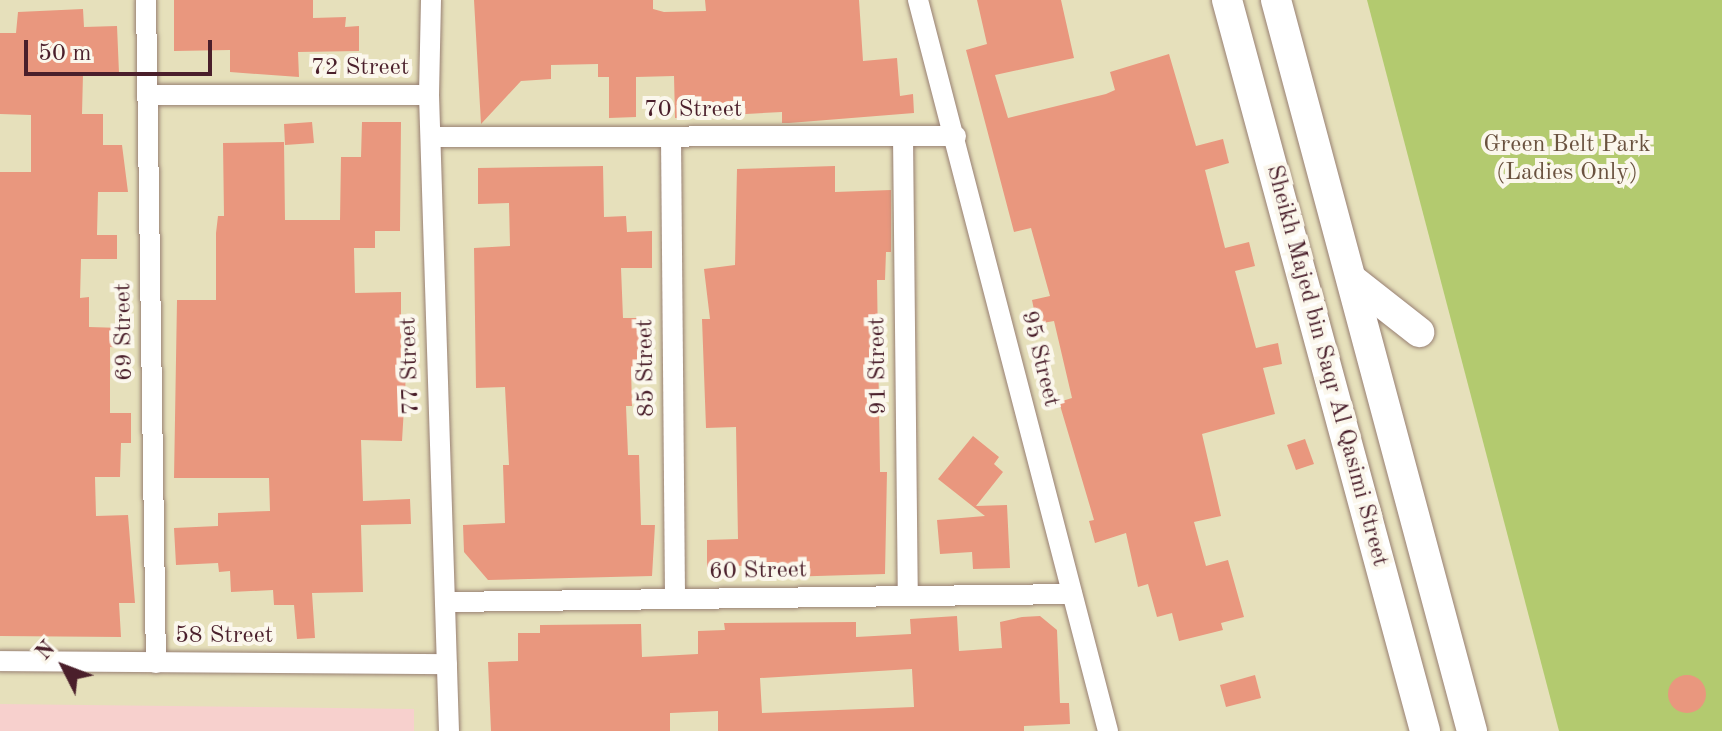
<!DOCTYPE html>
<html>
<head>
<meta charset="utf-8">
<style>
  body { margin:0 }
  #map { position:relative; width:1722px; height:731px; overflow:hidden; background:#e6e0bb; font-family:"Old Standard TT",serif }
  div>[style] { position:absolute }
  .built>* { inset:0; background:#f7d0cd }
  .green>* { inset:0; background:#b3ca6f }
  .building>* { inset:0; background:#e9977e }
  .round { border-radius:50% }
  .roads { filter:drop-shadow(0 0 2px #988073) drop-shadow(0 0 2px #988073) }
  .minor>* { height:20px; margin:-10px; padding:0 10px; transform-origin:10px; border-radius:10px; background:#fff }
  .secondary>* { height:30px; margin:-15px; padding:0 15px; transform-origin:15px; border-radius:15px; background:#fff }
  span { translate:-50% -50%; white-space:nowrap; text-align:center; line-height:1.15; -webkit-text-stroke:8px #fbf7ec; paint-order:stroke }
  .street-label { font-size:24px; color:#4a1f2b }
  .park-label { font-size:24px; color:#6a523f }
  .north { position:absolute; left:24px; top:627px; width:80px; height:80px; -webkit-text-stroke:6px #fbf7ec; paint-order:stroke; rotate:312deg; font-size:22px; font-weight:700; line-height:32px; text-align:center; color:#4a1f2b }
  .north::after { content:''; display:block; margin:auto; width:28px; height:36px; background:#4a1f2b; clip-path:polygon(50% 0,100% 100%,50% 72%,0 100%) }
  .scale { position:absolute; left:24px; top:40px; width:188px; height:36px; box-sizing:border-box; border:4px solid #4a1f2b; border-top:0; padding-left:10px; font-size:24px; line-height:28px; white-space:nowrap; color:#4a1f2b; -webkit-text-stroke:6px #fbf7ec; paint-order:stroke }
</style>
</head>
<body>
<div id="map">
  <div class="built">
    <i style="clip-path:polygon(0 704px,414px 709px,414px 731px,0 731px)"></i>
  </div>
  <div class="green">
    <i style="clip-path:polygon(1367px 0,1722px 0,1722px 731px,1559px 731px)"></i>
  </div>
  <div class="building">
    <i style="clip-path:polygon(174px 0,313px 0,313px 18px,346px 17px,345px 27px,359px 26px,359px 51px,298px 52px,299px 77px,230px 72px,230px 50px,174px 51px)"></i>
    <i style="clip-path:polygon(474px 0,653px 0,653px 9px,664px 12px,706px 11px,705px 0,859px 0,863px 61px,897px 58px,900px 96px,913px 94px,914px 113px,789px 123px,782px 123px,782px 112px,675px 118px,674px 76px,636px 77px,636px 117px,609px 118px,609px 77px,598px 77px,598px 64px,551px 65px,551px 79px,521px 81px,481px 124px)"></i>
    <i style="clip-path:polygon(977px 0,1061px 0,1074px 58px,995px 75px,1008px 118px,1106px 94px,1115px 90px,1110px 72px,1169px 54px,1196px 146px,1223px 139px,1229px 163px,1205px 170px,1225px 248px,1249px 242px,1255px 266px,1235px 271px,1256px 348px,1278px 343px,1282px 364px,1263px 368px,1275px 414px,1202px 434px,1221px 516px,1194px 522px,1206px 566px,1228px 560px,1244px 617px,1221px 623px,1223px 630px,1179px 641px,1172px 613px,1157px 617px,1148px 584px,1138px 587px,1126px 533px,1095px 543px,1089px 521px,1094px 520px,1059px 402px,1072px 398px,1054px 321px,1037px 324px,1032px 300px,1050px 296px,1031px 228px,1014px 232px,966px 50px,987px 44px)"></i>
    <i style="clip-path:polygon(83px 9px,84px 27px,117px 26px,119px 73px,83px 74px,82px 114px,103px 114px,103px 145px,122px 145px,128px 192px,98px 192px,97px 235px,117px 235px,117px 259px,81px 259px,80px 298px,89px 297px,89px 327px,122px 328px,121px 348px,110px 347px,110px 413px,131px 413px,131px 443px,121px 443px,120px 477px,95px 477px,96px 516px,128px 515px,135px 603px,119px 603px,121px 637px,0 636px,0 172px,31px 172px,31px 115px,0 114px,0 33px,16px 33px,18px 12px)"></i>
    <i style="clip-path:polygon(312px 122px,314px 143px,285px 145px,284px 124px)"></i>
    <i style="clip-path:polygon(362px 122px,401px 122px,400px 231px,375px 231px,375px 248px,354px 248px,355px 293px,401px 292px,401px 374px,406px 374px,402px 441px,361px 440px,363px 501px,410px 499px,411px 524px,361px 525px,363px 592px,312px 593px,315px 638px,297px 639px,294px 605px,274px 605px,273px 590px,231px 592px,230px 571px,219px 572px,218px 563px,176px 565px,174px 528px,218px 526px,218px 513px,270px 511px,269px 478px,174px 478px,177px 300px,216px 300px,216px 233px,218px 216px,224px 216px,223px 143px,284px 142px,285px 220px,340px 220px,341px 157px,361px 157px)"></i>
    <i style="clip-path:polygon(603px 166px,604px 217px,626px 216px,627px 232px,652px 231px,652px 268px,621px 268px,623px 318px,647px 318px,648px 368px,631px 368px,632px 406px,626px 406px,628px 455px,639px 455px,641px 525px,655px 525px,652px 576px,488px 580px,464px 552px,463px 525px,505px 523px,503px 465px,509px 465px,505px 387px,476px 388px,474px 248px,510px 246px,509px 203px,478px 204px,478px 168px)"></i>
    <i style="clip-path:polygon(835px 166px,835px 192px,891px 190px,891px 252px,886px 252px,885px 280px,877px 280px,880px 472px,887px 472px,885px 574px,783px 577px,782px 564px,736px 566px,736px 577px,720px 578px,707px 567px,707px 540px,738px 539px,736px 427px,706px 428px,702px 319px,710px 319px,704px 269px,735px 265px,737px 169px)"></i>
    <i style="clip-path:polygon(973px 436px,999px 457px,994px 464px,1003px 472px,976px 506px,1007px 505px,1010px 568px,973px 569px,972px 552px,940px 554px,937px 520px,985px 516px,938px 479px)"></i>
    <i style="clip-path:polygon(1305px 439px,1314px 464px,1296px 470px,1287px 445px)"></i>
    <i style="clip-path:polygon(evenodd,957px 616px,959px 651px,1002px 648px,1000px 622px,1022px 617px,1040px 616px,1057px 630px,1060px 703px,1069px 703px,1070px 724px,1024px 726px,1024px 731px,718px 731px,718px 711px,670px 713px,670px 731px,491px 731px,488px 662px,518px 661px,518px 633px,540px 633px,540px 625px,641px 624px,642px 657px,698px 654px,698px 631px,725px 630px,724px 623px,856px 622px,856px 637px,911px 634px,910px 619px,957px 616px,912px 669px,914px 707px,762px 713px,760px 678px,912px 669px)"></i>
    <i style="clip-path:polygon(1255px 675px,1261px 698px,1226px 707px,1220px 685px)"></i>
    <i class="round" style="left:1668px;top:675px;width:38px;height:38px"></i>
  </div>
  <div class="roads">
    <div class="minor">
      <i style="left:146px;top:0;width:663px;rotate:89.14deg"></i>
      <i style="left:431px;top:0;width:95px;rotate:91.2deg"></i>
      <i style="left:429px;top:95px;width:636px;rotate:88.2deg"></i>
      <i style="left:918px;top:0;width:755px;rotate:75.43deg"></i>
      <i style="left:147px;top:95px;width:282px"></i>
      <i style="left:903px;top:136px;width:460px;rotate:89.4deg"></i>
      <i style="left:431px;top:137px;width:525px;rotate:-0.11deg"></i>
      <i style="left:671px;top:137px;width:462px;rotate:89.5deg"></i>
      <i style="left:445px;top:602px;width:627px;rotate:-0.73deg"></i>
      <i style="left:0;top:661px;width:447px;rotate:0.4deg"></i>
    </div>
    <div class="secondary">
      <i style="left:1227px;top:0;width:757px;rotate:74.84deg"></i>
      <i style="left:1276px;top:0;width:757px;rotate:74.99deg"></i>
      <i style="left:1354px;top:281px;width:83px;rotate:38.1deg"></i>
    </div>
  </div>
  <div class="street-label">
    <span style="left:360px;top:69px">72 Street</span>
    <span style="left:693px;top:111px">70 Street</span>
    <span style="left:125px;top:332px;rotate:-91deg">69 Street</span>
    <span style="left:1039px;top:359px;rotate:76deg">95 Street</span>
    <span style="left:411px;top:366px;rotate:-92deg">77 Street</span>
    <span style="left:879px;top:366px;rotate:-91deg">91 Street</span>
    <span style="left:1326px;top:366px;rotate:75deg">Sheikh Majed bin Saqr Al Qasimi Street</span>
    <span style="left:647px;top:368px;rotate:-91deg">85 Street</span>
    <span style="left:758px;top:572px;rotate:-1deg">60 Street</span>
    <span style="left:224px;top:637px">58 Street</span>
  </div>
  <div class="park-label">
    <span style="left:1567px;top:160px">Green Belt Park<br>(Ladies Only)</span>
  </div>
  <div class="north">N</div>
  <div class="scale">50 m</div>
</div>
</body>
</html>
